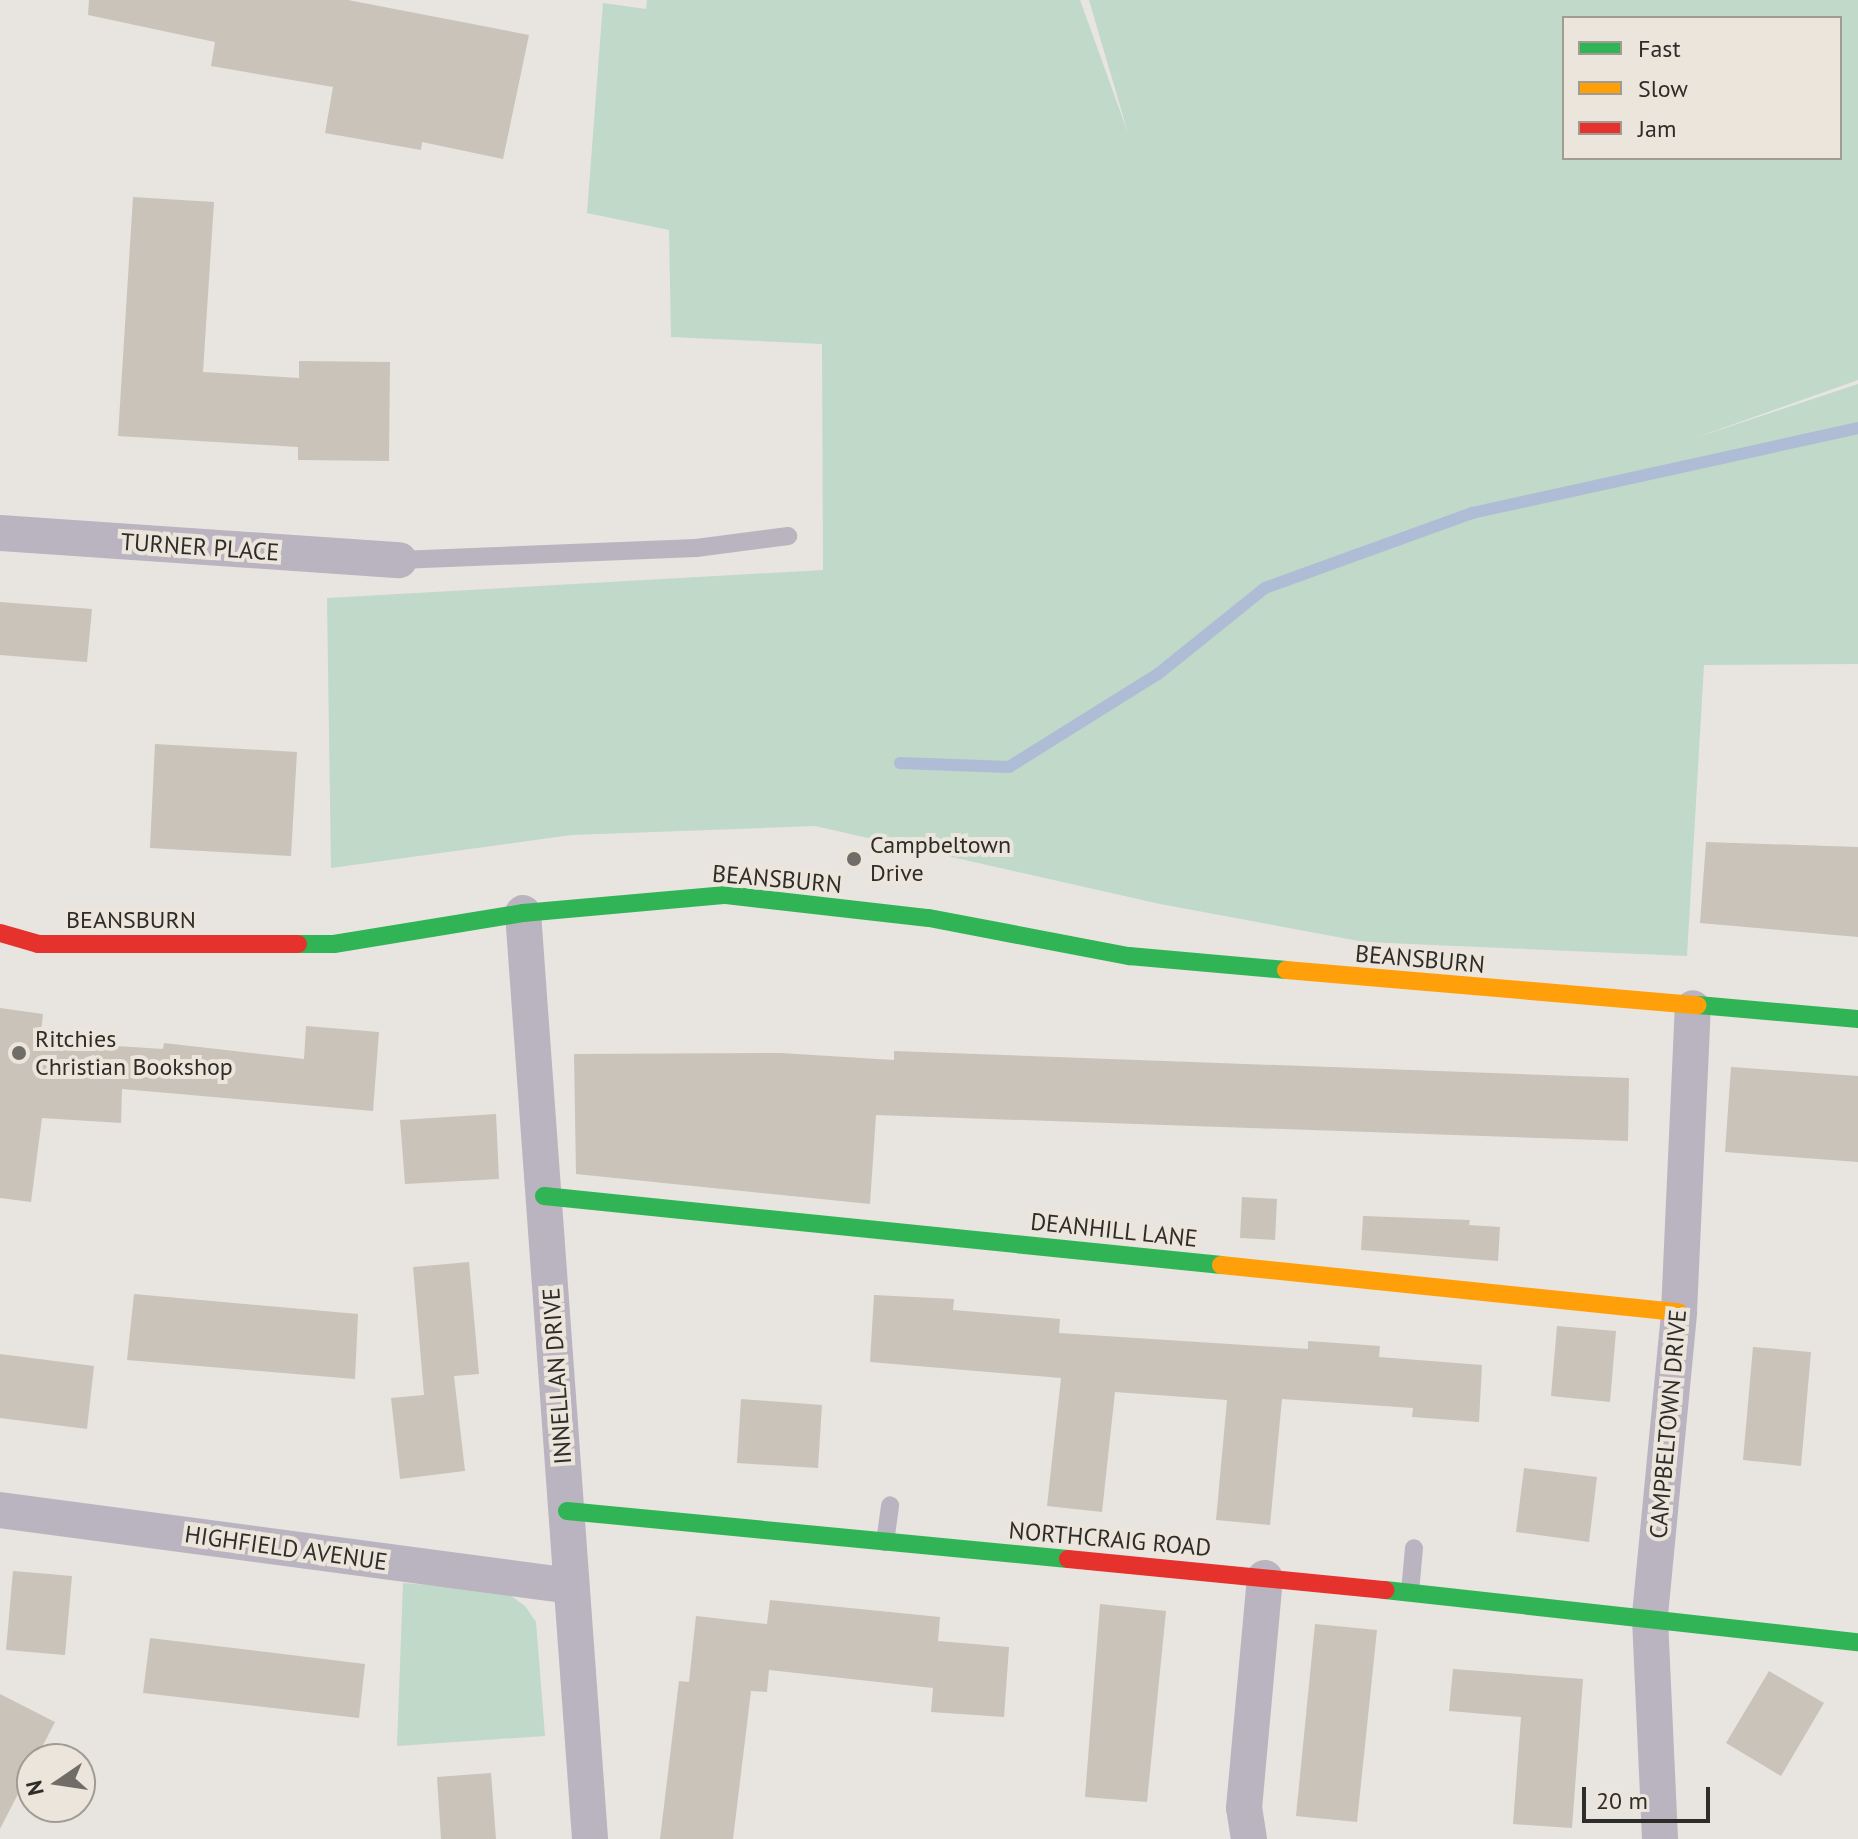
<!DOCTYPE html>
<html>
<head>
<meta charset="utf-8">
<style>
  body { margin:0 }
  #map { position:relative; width:1858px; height:1839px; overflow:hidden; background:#e8e4e0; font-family:"PT Sans",sans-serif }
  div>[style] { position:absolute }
  .green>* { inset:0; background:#c0d9c9 }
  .stream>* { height:12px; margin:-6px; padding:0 6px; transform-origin:6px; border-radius:6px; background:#afbcd6 }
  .building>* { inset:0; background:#cac3b9 }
  .lane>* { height:18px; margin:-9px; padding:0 9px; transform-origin:9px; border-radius:9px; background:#b9b4bf }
  .street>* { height:36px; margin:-18px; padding:0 18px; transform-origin:18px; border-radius:18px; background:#b9b4bf }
  .fast>* { height:18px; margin:-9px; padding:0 9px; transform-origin:9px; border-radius:9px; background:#30b455 }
  .slow>* { height:18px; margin:-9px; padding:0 9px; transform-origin:9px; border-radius:9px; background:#ff9f0a }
  .jam>* { height:18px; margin:-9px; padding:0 9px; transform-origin:9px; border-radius:9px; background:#e5322d }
  .dots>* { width:22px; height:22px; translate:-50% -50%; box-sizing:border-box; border:4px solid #ebe5dc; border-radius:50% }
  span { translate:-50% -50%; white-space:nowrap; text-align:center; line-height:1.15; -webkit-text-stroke:8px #ebe5dc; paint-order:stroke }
  .street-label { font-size:24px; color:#2f2d29 }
  .poi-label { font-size:24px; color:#2f2d29 }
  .left { translate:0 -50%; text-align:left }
  .legend { position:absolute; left:1562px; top:16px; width:280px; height:144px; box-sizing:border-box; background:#ebe5dc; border:2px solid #a09b94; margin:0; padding:10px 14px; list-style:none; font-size:24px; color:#2f2d29 }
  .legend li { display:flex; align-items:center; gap:16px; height:40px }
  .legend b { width:40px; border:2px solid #a09b94 }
  .north { position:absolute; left:16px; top:1743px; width:80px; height:80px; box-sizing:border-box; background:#ebe5dc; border:2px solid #a09b94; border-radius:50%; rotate:257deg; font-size:22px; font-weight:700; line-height:32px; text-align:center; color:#2f2d29 }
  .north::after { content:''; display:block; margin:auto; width:28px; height:36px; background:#706d69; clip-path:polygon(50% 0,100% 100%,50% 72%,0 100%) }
  .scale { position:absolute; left:1582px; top:1787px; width:128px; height:36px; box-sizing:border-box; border:4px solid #2f2d29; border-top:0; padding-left:10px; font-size:24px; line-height:28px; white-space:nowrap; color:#2f2d29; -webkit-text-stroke:6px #ebe5dc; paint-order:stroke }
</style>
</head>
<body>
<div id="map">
  <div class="green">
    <i style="clip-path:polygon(evenodd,647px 0,1080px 0,1128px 133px,1089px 0,1858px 0,1858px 380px,1692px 439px,1858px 384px,1858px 664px,1704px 665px,1687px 956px,1364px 942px,1160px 904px,815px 826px,571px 835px,331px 868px,327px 598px,823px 570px,822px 344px,671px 337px,669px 230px,587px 213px,603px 3px,646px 9px,647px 0,1564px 18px,1840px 18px,1840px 158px,1564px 158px,1564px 18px)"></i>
    <i style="clip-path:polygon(403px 1583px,504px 1591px,525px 1606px,536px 1622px,545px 1736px,397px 1746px)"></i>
  </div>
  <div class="stream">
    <i style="left:900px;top:763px;width:109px;rotate:2.1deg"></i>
    <i style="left:1009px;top:767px;width:176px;rotate:-32deg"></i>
    <i style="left:1158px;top:674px;width:137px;rotate:-38.8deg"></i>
    <i style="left:1265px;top:588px;width:220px;rotate:-19.9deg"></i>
    <i style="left:1472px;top:513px;width:395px;rotate:-12.4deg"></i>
  </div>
  <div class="building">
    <i style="clip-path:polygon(89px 0,348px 0,529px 35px,503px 159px,422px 142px,421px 150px,325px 133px,333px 87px,211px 66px,215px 42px,88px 15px)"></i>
    <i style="clip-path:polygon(133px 197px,214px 202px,203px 372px,299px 378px,299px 361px,390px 362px,389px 461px,298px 460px,298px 447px,118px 436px)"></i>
    <i style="clip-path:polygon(0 602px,92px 609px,87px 662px,0 655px)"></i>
    <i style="clip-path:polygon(155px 744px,297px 752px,291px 856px,150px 848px)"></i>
    <i style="clip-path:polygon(1706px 842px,1858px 847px,1858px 937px,1700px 923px)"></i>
    <i style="clip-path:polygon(0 1008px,43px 1014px,40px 1041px,163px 1049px,164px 1043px,304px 1059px,306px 1026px,379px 1032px,373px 1111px,122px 1089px,121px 1123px,42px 1118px,31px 1202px,0 1198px)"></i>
    <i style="clip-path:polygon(894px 1051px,1629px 1078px,1628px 1141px,876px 1115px,870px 1204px,576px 1174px,574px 1054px,781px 1053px,894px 1060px)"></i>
    <i style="clip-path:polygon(1731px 1067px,1858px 1076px,1858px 1162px,1725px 1152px)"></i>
    <i style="clip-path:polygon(496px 1114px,499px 1179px,405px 1184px,400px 1120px)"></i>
    <i style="clip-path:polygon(1242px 1197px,1277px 1199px,1275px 1240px,1240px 1238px)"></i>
    <i style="clip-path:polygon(1363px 1216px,1470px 1220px,1469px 1225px,1500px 1227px,1498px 1261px,1361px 1250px)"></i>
    <i style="clip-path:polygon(469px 1262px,479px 1374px,454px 1376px,465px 1471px,400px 1479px,391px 1398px,424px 1395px,413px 1267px)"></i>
    <i style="clip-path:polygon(134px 1294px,358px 1314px,355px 1379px,127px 1360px)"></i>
    <i style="clip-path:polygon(874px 1295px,954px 1299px,953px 1310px,1060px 1319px,1059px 1333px,1308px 1349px,1308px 1341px,1380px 1346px,1379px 1357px,1482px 1365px,1479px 1422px,1412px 1417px,1413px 1408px,1282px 1399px,1270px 1525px,1216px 1520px,1227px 1400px,1115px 1392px,1102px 1512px,1047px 1506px,1061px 1378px,870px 1362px)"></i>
    <i style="clip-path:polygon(1557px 1326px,1616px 1331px,1610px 1402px,1551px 1396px)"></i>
    <i style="clip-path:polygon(1753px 1347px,1811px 1352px,1801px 1466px,1743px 1460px)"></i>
    <i style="clip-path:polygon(0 1354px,94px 1366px,87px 1429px,0 1418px)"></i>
    <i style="clip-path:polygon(741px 1399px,822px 1405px,818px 1468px,737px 1463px)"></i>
    <i style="clip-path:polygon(1524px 1468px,1597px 1477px,1589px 1542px,1516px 1532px)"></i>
    <i style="clip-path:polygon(13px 1571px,72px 1576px,65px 1655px,6px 1650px)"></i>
    <i style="clip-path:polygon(770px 1600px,940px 1617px,938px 1641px,1009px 1647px,1004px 1717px,931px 1712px,933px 1688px,769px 1670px,767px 1692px,751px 1691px,733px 1839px,660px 1839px,679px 1681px,689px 1682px,696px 1616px,767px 1624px)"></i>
    <i style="clip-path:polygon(1100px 1604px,1166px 1611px,1147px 1802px,1085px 1797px)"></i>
    <i style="clip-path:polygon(1315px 1624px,1377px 1630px,1357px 1822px,1296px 1816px)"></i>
    <i style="clip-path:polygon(150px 1638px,365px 1664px,359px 1718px,143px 1693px)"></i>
    <i style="clip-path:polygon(1453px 1669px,1583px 1679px,1572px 1828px,1513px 1824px,1521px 1717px,1449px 1711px)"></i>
    <i style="clip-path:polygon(1769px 1671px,1824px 1703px,1781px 1776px,1726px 1743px)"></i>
    <i style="clip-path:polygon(0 1694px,55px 1722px,0 1829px)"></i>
    <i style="clip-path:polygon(491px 1773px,496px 1839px,441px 1839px,437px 1777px)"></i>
  </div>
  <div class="lane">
    <i style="left:399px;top:560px;width:297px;rotate:-2.3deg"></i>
    <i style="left:696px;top:548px;width:93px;rotate:-7.4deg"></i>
    <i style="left:885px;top:1542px;width:37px;rotate:-82deg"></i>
    <i style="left:1410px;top:1592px;width:44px;rotate:-84.8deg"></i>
  </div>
  <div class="street">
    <i style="left:0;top:533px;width:400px;rotate:3.9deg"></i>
    <i style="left:523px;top:913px;width:928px;rotate:85.86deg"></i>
    <i style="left:0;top:1510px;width:576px;rotate:7.58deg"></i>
    <i style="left:1249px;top:1839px;width:31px;rotate:-99deg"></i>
    <i style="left:1244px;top:1808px;width:231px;rotate:-84.8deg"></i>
    <i style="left:1660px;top:1839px;width:224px;rotate:-92.6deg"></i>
    <i style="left:1650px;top:1615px;width:304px;rotate:-84.5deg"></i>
    <i style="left:1679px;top:1312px;width:304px;rotate:-87.4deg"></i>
  </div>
  <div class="fast">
    <i style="left:298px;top:944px;width:36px"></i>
    <i style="left:334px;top:944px;width:192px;rotate:-9.3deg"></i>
    <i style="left:523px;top:913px;width:204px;rotate:-5.1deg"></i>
    <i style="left:726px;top:895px;width:204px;rotate:6.5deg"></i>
    <i style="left:929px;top:918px;width:204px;rotate:10.8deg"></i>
    <i style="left:1129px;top:956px;width:158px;rotate:5.1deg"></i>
    <i style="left:1698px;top:1005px;width:161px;rotate:5deg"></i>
    <i style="left:544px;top:1196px;width:681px;rotate:5.82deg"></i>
    <i style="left:567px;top:1511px;width:503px;rotate:5.47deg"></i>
    <i style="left:1385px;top:1590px;width:476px;rotate:6.3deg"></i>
  </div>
  <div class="slow">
    <i style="left:1286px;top:970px;width:413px;rotate:4.9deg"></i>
    <i style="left:1221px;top:1265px;width:460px;rotate:5.9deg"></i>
  </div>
  <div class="jam">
    <i style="left:0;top:933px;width:40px;rotate:16deg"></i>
    <i style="left:38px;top:944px;width:260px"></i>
    <i style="left:1068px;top:1559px;width:319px;rotate:5.6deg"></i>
  </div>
  <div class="dots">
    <i style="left:854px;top:859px;background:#706d69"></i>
    <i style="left:19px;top:1053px;background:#706d69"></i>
  </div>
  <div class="street-label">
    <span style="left:200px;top:547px;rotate:4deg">TURNER PLACE</span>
    <span style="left:777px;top:879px;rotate:5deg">BEANSBURN</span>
    <span style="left:131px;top:920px">BEANSBURN</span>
    <span style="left:1420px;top:959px;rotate:5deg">BEANSBURN</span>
    <span style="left:1114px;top:1230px;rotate:6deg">DEANHILL LANE</span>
    <span style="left:557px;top:1376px;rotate:-94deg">INNELLAN DRIVE</span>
    <span style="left:1668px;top:1424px;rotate:-85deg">CAMPBELTOWN DRIVE</span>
    <span style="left:1110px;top:1539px;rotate:5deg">NORTHCRAIG ROAD</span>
    <span style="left:286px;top:1548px;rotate:8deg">HIGHFIELD AVENUE</span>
  </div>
  <div class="poi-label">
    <span class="left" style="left:870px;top:859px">Campbeltown<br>Drive</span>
    <span class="left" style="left:35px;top:1053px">Ritchies<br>Christian Bookshop</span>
  </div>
  <ul class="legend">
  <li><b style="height:10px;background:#30b455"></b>Fast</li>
  <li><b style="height:10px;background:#ff9f0a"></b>Slow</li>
  <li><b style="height:10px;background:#e5322d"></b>Jam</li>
  </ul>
  <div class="north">N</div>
  <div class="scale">20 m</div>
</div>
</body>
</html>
